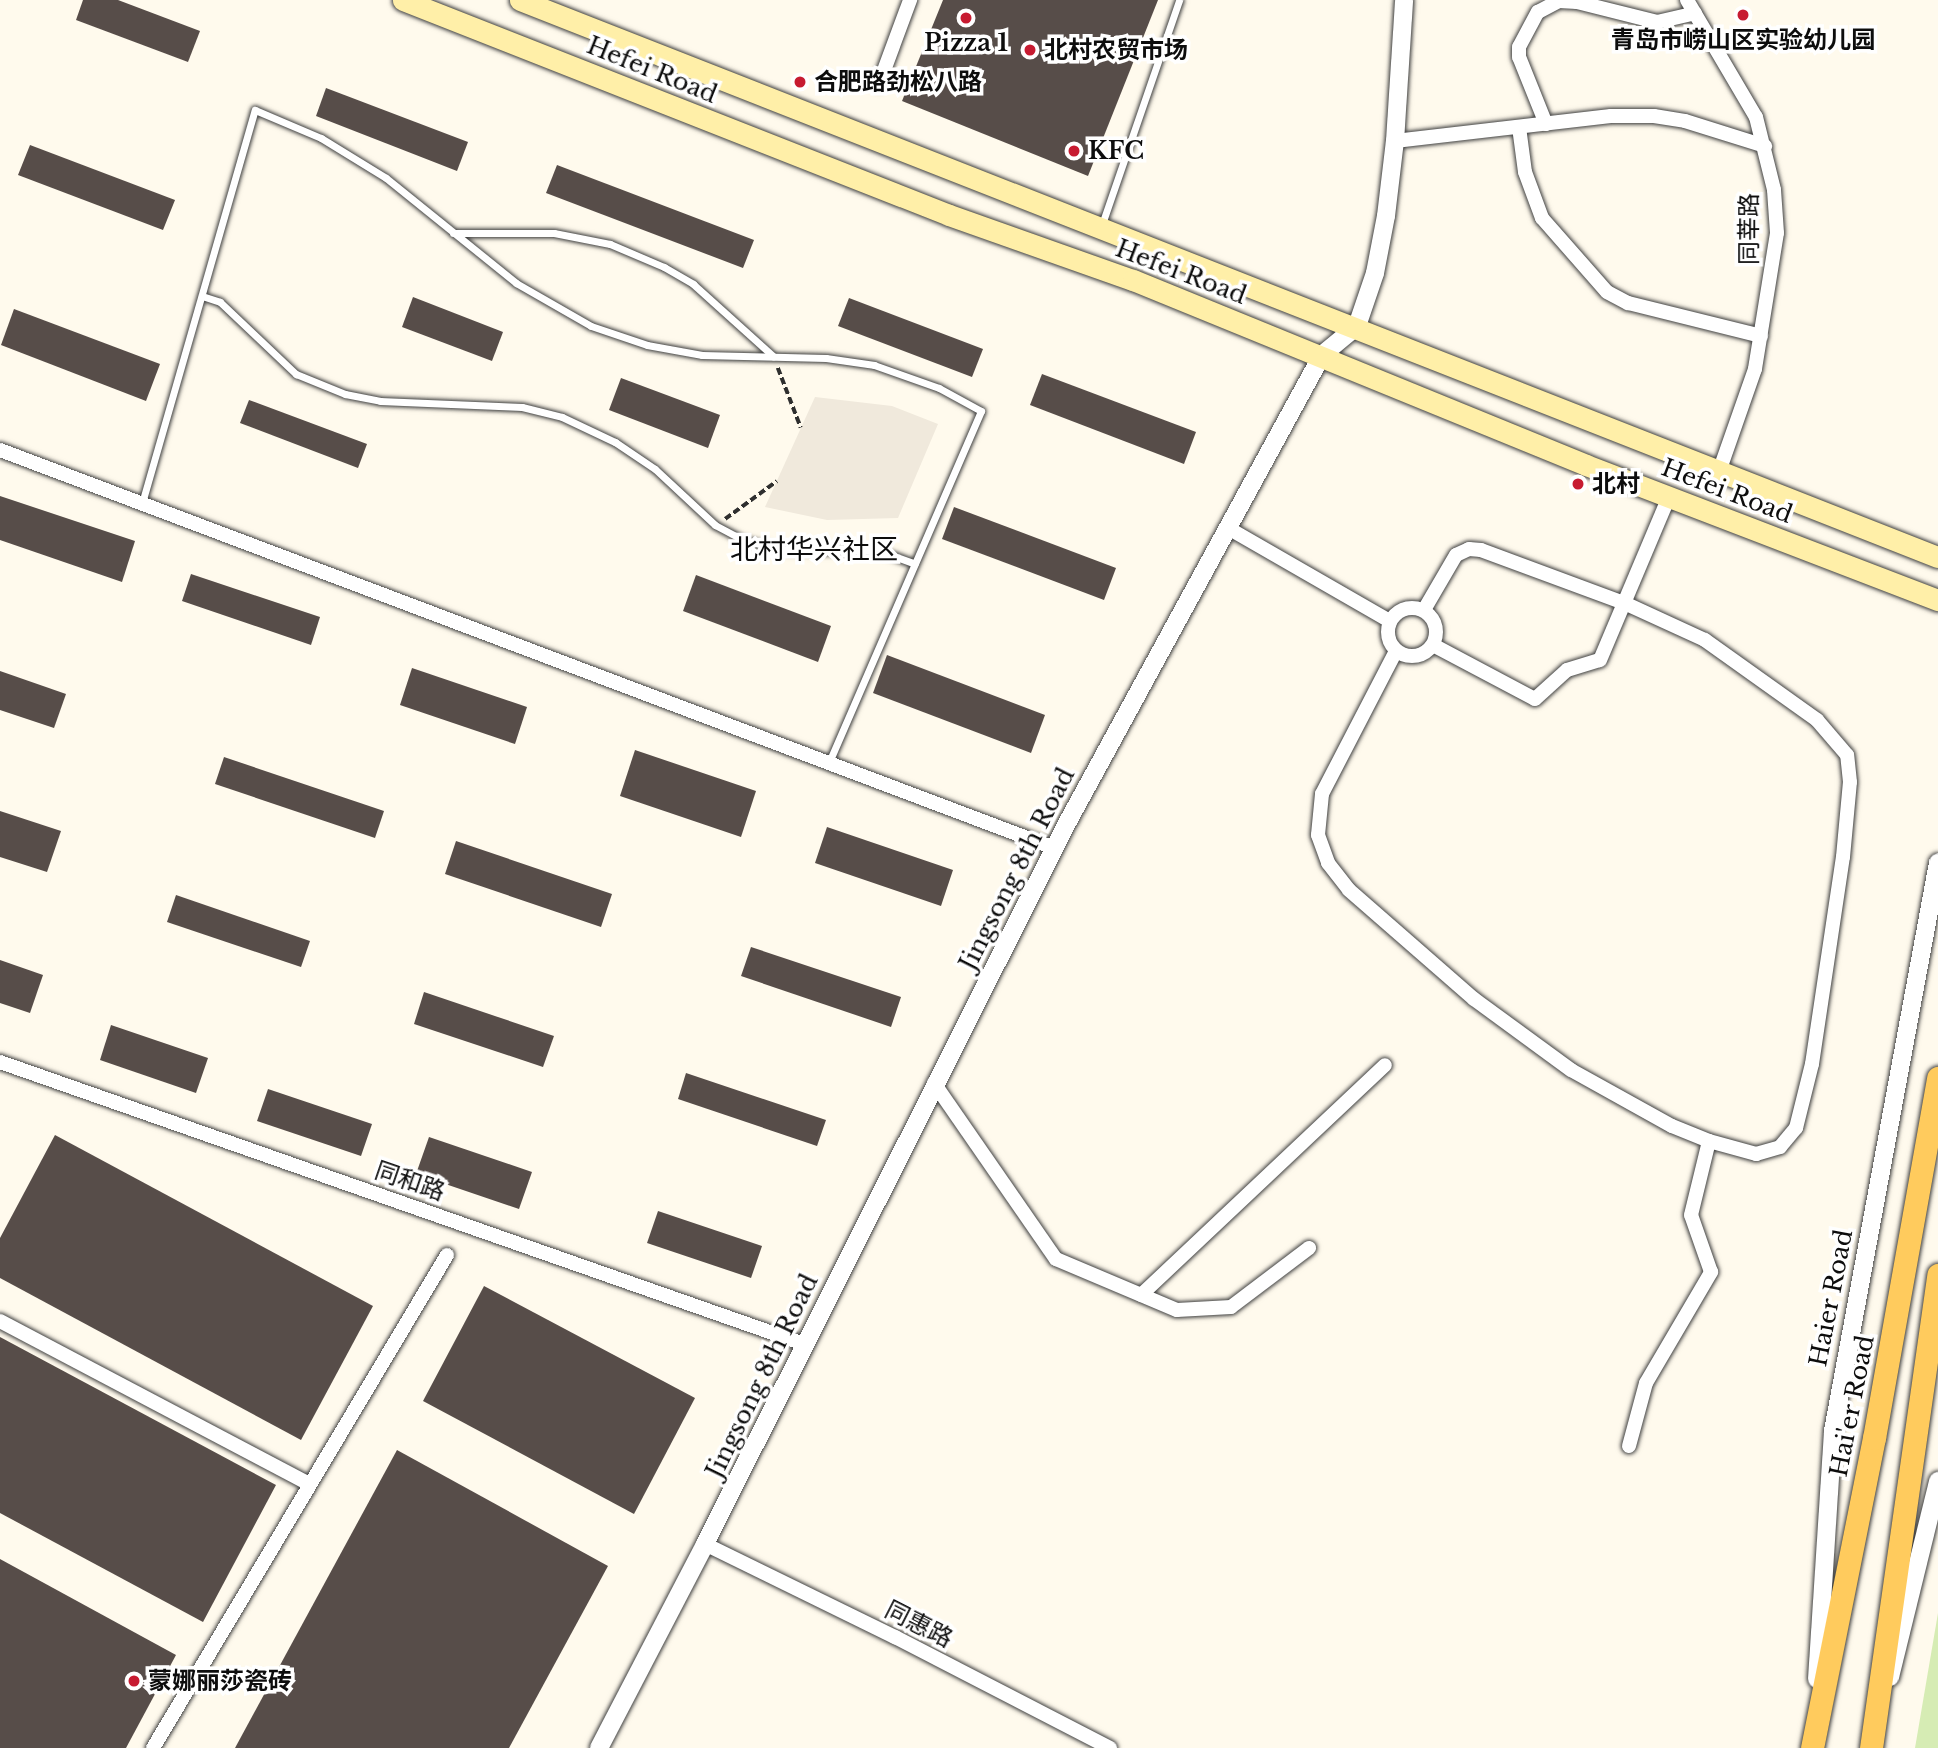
<!DOCTYPE html>
<html>
<head>
<meta charset="utf-8">
<style>
  body { margin:0 }
  #map { position:relative; width:1938px; height:1748px; overflow:hidden; background:#fffaed; font-family:"Libre Baskerville","Noto Sans SC",serif }
  div>[style] { position:absolute }
  .green>* { inset:0; background:#d6ecb4 }
  .plaza>* { inset:0; background:#f0e9dc }
  .building>* { inset:0; background:#574d49 }
  .path>* { height:3.5px; margin-top:-1.75px; transform-origin:0; background:repeating-linear-gradient(90deg,#2f2f2f 0 7px,transparent 0 10.5px) }
  .roads { filter:drop-shadow(0 0 2px #404040) drop-shadow(0 0 2px #404040) }
  .service>* { height:7px; margin:-3.5px; padding:0 3.5px; transform-origin:3.5px; border-radius:3.5px; background:#fff }
  .minor>* { height:14px; margin:-7px; padding:0 7px; transform-origin:7px; border-radius:7px; background:#fff }
  .minor>.ring { margin:-7px; padding:0; box-sizing:content-box; background:none; border:14px solid #fff; border-radius:50% }
  .tertiary>* { height:18px; margin:-9px; padding:0 9px; transform-origin:9px; border-radius:9px; background:#fff }
  .secondary>* { height:21px; margin:-10.5px; padding:0 10.5px; transform-origin:10.5px; border-radius:10.5px; background:#ffefa8 }
  .primary>* { height:23px; margin:-11.5px; padding:0 11.5px; transform-origin:11.5px; border-radius:11.5px; background:#ffcb5d }
  .dots>* { width:19px; height:19px; translate:-50% -50%; box-sizing:border-box; border:4px solid #fff; border-radius:50% }
  span { translate:-50% -50%; white-space:nowrap; text-align:center; line-height:1.15; -webkit-text-stroke:7px #fff; paint-order:stroke }
  .poi-label { font-size:24px; color:#0d0d0d; font-weight:700 }
  .left { translate:0 -50%; text-align:left }
  .street-label { font-size:24px; color:#0d0d0d }
  .quarter-label { font-size:28px; color:#0d0d0d }
</style>
</head>
<body>
<div id="map">
  <div class="green">
    <i style="clip-path:polygon(1938px 1613px,1938px 1748px,1915px 1748px)"></i>
  </div>
  <div class="plaza">
    <i style="clip-path:polygon(815px 397px,892px 406px,938px 424px,898px 518px,827px 520px,765px 507px)"></i>
  </div>
  <div class="building">
    <i style="clip-path:polygon(83px 0,118px 0,200px 31px,188px 62px,76px 20px)"></i>
    <i style="clip-path:polygon(943px 0,1158px 0,1088px 176px,902px 101px)"></i>
    <i style="clip-path:polygon(326px 88px,468px 142px,457px 171px,316px 116px)"></i>
    <i style="clip-path:polygon(30px 145px,175px 200px,163px 230px,18px 175px)"></i>
    <i style="clip-path:polygon(557px 165px,754px 240px,743px 268px,546px 193px)"></i>
    <i style="clip-path:polygon(413px 297px,503px 332px,492px 361px,402px 327px)"></i>
    <i style="clip-path:polygon(849px 298px,983px 349px,972px 377px,838px 326px)"></i>
    <i style="clip-path:polygon(14px 309px,160px 364px,146px 401px,1px 345px)"></i>
    <i style="clip-path:polygon(1042px 374px,1196px 432px,1184px 464px,1030px 405px)"></i>
    <i style="clip-path:polygon(621px 378px,720px 415px,708px 448px,609px 410px)"></i>
    <i style="clip-path:polygon(249px 400px,367px 444px,358px 468px,240px 423px)"></i>
    <i style="clip-path:polygon(0 496px,135px 541px,122px 582px,0 540px)"></i>
    <i style="clip-path:polygon(954px 507px,1116px 568px,1104px 600px,942px 539px)"></i>
    <i style="clip-path:polygon(191px 574px,320px 617px,311px 645px,182px 601px)"></i>
    <i style="clip-path:polygon(696px 575px,831px 626px,818px 662px,683px 611px)"></i>
    <i style="clip-path:polygon(887px 655px,1045px 715px,1031px 753px,873px 693px)"></i>
    <i style="clip-path:polygon(412px 668px,527px 707px,515px 744px,400px 705px)"></i>
    <i style="clip-path:polygon(0 671px,66px 694px,54px 728px,0 710px)"></i>
    <i style="clip-path:polygon(635px 750px,756px 791px,741px 837px,620px 796px)"></i>
    <i style="clip-path:polygon(224px 757px,384px 811px,375px 838px,215px 784px)"></i>
    <i style="clip-path:polygon(0 811px,61px 831px,47px 872px,0 857px)"></i>
    <i style="clip-path:polygon(827px 827px,953px 870px,941px 906px,815px 863px)"></i>
    <i style="clip-path:polygon(456px 841px,612px 894px,601px 927px,445px 874px)"></i>
    <i style="clip-path:polygon(176px 895px,310px 941px,301px 967px,167px 922px)"></i>
    <i style="clip-path:polygon(751px 947px,901px 997px,891px 1027px,741px 976px)"></i>
    <i style="clip-path:polygon(0 960px,43px 975px,30px 1013px,0 1003px)"></i>
    <i style="clip-path:polygon(424px 992px,554px 1036px,543px 1067px,414px 1024px)"></i>
    <i style="clip-path:polygon(111px 1025px,208px 1058px,196px 1093px,100px 1060px)"></i>
    <i style="clip-path:polygon(686px 1073px,826px 1120px,817px 1146px,678px 1099px)"></i>
    <i style="clip-path:polygon(268px 1089px,372px 1124px,361px 1156px,257px 1121px)"></i>
    <i style="clip-path:polygon(55px 1135px,373px 1306px,301px 1440px,0 1278px,0 1238px)"></i>
    <i style="clip-path:polygon(429px 1137px,532px 1172px,519px 1209px,416px 1174px)"></i>
    <i style="clip-path:polygon(658px 1211px,762px 1246px,751px 1278px,647px 1243px)"></i>
    <i style="clip-path:polygon(484px 1286px,695px 1398px,634px 1514px,423px 1401px)"></i>
    <i style="clip-path:polygon(0 1337px,276px 1485px,203px 1622px,0 1513px)"></i>
    <i style="clip-path:polygon(397px 1450px,608px 1566px,509px 1748px,235px 1748px)"></i>
    <i style="clip-path:polygon(0 1559px,176px 1655px,126px 1748px,0 1748px)"></i>
  </div>
  <div class="path">
    <i style="left:778px;top:368px;width:64px;rotate:69deg"></i>
    <i style="left:725px;top:519px;width:64px;rotate:-36.2deg"></i>
  </div>
  <div class="roads">
    <div class="service">
      <i style="left:1101px;top:227px;width:240px;rotate:-71deg"></i>
      <i style="left:453px;top:233px;width:101px"></i>
      <i style="left:554px;top:233px;width:57px;rotate:11.1deg"></i>
      <i style="left:610px;top:244px;width:59px;rotate:23.1deg"></i>
      <i style="left:664px;top:267px;width:34px;rotate:30deg"></i>
      <i style="left:693px;top:284px;width:108px;rotate:42deg"></i>
      <i style="left:202px;top:296px;width:19px;rotate:18deg"></i>
      <i style="left:220px;top:302px;width:105px;rotate:43.5deg"></i>
      <i style="left:296px;top:374px;width:53px;rotate:22.2deg"></i>
      <i style="left:345px;top:394px;width:36px;rotate:11deg"></i>
      <i style="left:380px;top:401px;width:142px;rotate:2.4deg"></i>
      <i style="left:522px;top:407px;width:41px;rotate:14deg"></i>
      <i style="left:562px;top:417px;width:59px;rotate:25.3deg"></i>
      <i style="left:615px;top:442px;width:48px;rotate:34deg"></i>
      <i style="left:655px;top:469px;width:82px;rotate:43deg"></i>
      <i style="left:715px;top:525px;width:32px;rotate:28deg"></i>
      <i style="left:743px;top:540px;width:42px;rotate:13.7deg"></i>
      <i style="left:784px;top:550px;width:96px;rotate:0.6deg"></i>
      <i style="left:880px;top:551px;width:37px;rotate:20deg"></i>
      <i style="left:142px;top:503px;width:409px;rotate:-74deg"></i>
      <i style="left:255px;top:110px;width:72px;rotate:23deg"></i>
      <i style="left:321px;top:138px;width:76px;rotate:31.6deg"></i>
      <i style="left:386px;top:178px;width:167px;rotate:38.9deg"></i>
      <i style="left:516px;top:283px;width:86px;rotate:29.8deg"></i>
      <i style="left:591px;top:326px;width:59px;rotate:18.7deg"></i>
      <i style="left:647px;top:345px;width:56px;rotate:10.3deg"></i>
      <i style="left:702px;top:355px;width:124px;rotate:1.4deg"></i>
      <i style="left:826px;top:358px;width:49px;rotate:8.3deg"></i>
      <i style="left:874px;top:365px;width:69px;rotate:19.5deg"></i>
      <i style="left:939px;top:388px;width:48px;rotate:28.7deg"></i>
      <i style="left:981px;top:411px;width:383px;rotate:113.4deg"></i>
    </div>
    <div class="minor">
      <i style="left:1687px;top:0;width:136px;rotate:59.5deg"></i>
      <i style="left:1756px;top:117px;width:75px;rotate:76.1deg"></i>
      <i style="left:1774px;top:190px;width:43px;rotate:86deg"></i>
      <i style="left:1777px;top:233px;width:138px;rotate:99.2deg"></i>
      <i style="left:1755px;top:369px;width:109px;rotate:109.3deg"></i>
      <i style="left:879px;top:84px;width:90px;rotate:-69.7deg"></i>
      <i style="left:1546px;top:124px;width:72px;rotate:-111.9deg"></i>
      <i style="left:1519px;top:57px;width:10px;rotate:-90deg"></i>
      <i style="left:1519px;top:47px;width:40px;rotate:-62deg"></i>
      <i style="left:1538px;top:12px;width:24px;rotate:-28deg"></i>
      <i style="left:1559px;top:1px;width:18px;rotate:3deg"></i>
      <i style="left:1577px;top:2px;width:82px;rotate:14deg"></i>
      <i style="left:1657px;top:22px;width:39px;rotate:-13deg"></i>
      <i style="left:1519px;top:127px;width:45px;rotate:82.4deg"></i>
      <i style="left:1525px;top:172px;width:49px;rotate:69.7deg"></i>
      <i style="left:1542px;top:218px;width:98px;rotate:48.7deg"></i>
      <i style="left:1607px;top:292px;width:24px;rotate:28deg"></i>
      <i style="left:1628px;top:303px;width:137px;rotate:13.9deg"></i>
      <i style="left:1395px;top:141px;width:217px;rotate:-6.6deg"></i>
      <i style="left:1611px;top:116px;width:43px"></i>
      <i style="left:1654px;top:116px;width:31px;rotate:9deg"></i>
      <i style="left:1685px;top:121px;width:84px;rotate:17.4deg"></i>
      <i style="left:0;top:450px;width:1127px;rotate:20.69deg"></i>
      <i style="left:1228px;top:528px;width:187px;rotate:29.9deg"></i>
      <i class="ring" style="left:1388px;top:608px;width:34px;height:34px"></i>
      <i style="left:1433px;top:645px;width:115px;rotate:27.9deg"></i>
      <i style="left:1535px;top:699px;width:43px;rotate:-42.2deg"></i>
      <i style="left:1567px;top:670px;width:34px;rotate:-17deg"></i>
      <i style="left:1600px;top:660px;width:177px;rotate:-67.1deg"></i>
      <i style="left:1396px;top:651px;width:161px;rotate:117.4deg"></i>
      <i style="left:1322px;top:794px;width:41px;rotate:95.6deg"></i>
      <i style="left:1318px;top:835px;width:30px;rotate:70deg"></i>
      <i style="left:1328px;top:863px;width:34px;rotate:52deg"></i>
      <i style="left:1349px;top:890px;width:166px;rotate:41.1deg"></i>
      <i style="left:1474px;top:999px;width:120px;rotate:36.2deg"></i>
      <i style="left:1571px;top:1070px;width:115px;rotate:29deg"></i>
      <i style="left:1672px;top:1126px;width:40px;rotate:22deg"></i>
      <i style="left:1709px;top:1141px;width:49px;rotate:15.5deg"></i>
      <i style="left:1756px;top:1154px;width:25px;rotate:-16deg"></i>
      <i style="left:1780px;top:1147px;width:25px;rotate:-50deg"></i>
      <i style="left:1796px;top:1128px;width:66px;rotate:-76deg"></i>
      <i style="left:1812px;top:1064px;width:209px;rotate:-81.5deg"></i>
      <i style="left:1843px;top:857px;width:75px;rotate:-84.7deg"></i>
      <i style="left:1850px;top:782px;width:27px;rotate:-96deg"></i>
      <i style="left:1847px;top:755px;width:46px;rotate:-130.6deg"></i>
      <i style="left:1817px;top:720px;width:138px;rotate:-144.5deg"></i>
      <i style="left:1705px;top:640px;width:89px;rotate:-155.4deg"></i>
      <i style="left:1624px;top:603px;width:153px;rotate:-159.7deg"></i>
      <i style="left:1481px;top:550px;width:12px;rotate:-175deg"></i>
      <i style="left:1469px;top:549px;width:14px;rotate:155deg"></i>
      <i style="left:1456px;top:555px;width:64px;rotate:120.2deg"></i>
      <i style="left:0;top:1062px;width:852px;rotate:19.33deg"></i>
      <i style="left:934px;top:1083px;width:214px;rotate:55.3deg"></i>
      <i style="left:1056px;top:1259px;width:131px;rotate:22.9deg"></i>
      <i style="left:1177px;top:1310px;width:54px;rotate:-3.2deg"></i>
      <i style="left:1231px;top:1307px;width:98px;rotate:-37.1deg"></i>
      <i style="left:1141px;top:1295px;width:335px;rotate:-43.3deg"></i>
      <i style="left:0;top:1321px;width:349px;rotate:27.8deg"></i>
      <i style="left:1629px;top:1446px;width:65px;rotate:-74.9deg"></i>
      <i style="left:1646px;top:1383px;width:129px;rotate:-59.6deg"></i>
      <i style="left:1711px;top:1272px;width:60px;rotate:-109.3deg"></i>
      <i style="left:1691px;top:1215px;width:76px;rotate:-76.3deg"></i>
      <i style="left:705px;top:1544px;width:212px;rotate:26.1deg"></i>
      <i style="left:895px;top:1637px;width:242px;rotate:27.3deg"></i>
      <i style="left:153px;top:1748px;width:574px;rotate:-59.19deg"></i>
    </div>
    <div class="tertiary">
      <i style="left:1890px;top:1677px;width:202px;rotate:-76.2deg"></i>
      <i style="left:1817px;top:1679px;width:249px;rotate:-86.3deg"></i>
      <i style="left:1833px;top:1431px;width:578px;rotate:-79.53deg"></i>
      <i style="left:599px;top:1748px;width:230px;rotate:-62.5deg"></i>
      <i style="left:705px;top:1544px;width:805px;rotate:-63.34deg"></i>
      <i style="left:1066px;top:825px;width:535px;rotate:-61.42deg"></i>
      <i style="left:1322px;top:355px;width:45px;rotate:-39.6deg"></i>
      <i style="left:1357px;top:326px;width:56px;rotate:-71.2deg"></i>
      <i style="left:1375px;top:273px;width:58px;rotate:-79.1deg"></i>
      <i style="left:1386px;top:216px;width:76px;rotate:-83.2deg"></i>
      <i style="left:1395px;top:141px;width:141px;rotate:-86.3deg"></i>
    </div>
    <div class="secondary">
      <i style="left:403px;top:0;width:587px;rotate:21.49deg"></i>
      <i style="left:949px;top:215px;width:195px;rotate:19.5deg"></i>
      <i style="left:1133px;top:280px;width:489px;rotate:22.2deg"></i>
      <i style="left:1586px;top:465px;width:377px;rotate:21deg"></i>
      <i style="left:520px;top:0;width:1523px;rotate:21.45deg"></i>
    </div>
    <div class="primary">
      <i style="left:1812px;top:1748px;width:316px;rotate:-78.7deg"></i>
      <i style="left:1874px;top:1438px;width:366px;rotate:-79.9deg"></i>
      <i style="left:1871px;top:1748px;width:478px;rotate:-81.9deg"></i>
    </div>
  </div>
  <div class="dots">
    <i style="left:1743px;top:15px;background:#c71b31"></i>
    <i style="left:966px;top:18px;background:#c71b31"></i>
    <i style="left:1030px;top:50px;background:#c71b31"></i>
    <i style="left:800px;top:82px;background:#c71b31"></i>
    <i style="left:1074px;top:151px;background:#c71b31"></i>
    <i style="left:1578px;top:484px;background:#c71b31"></i>
    <i style="left:134px;top:1681px;background:#c71b31"></i>
  </div>
  <div class="poi-label">
    <span style="left:1743px;top:40px">青岛市崂山区实验幼儿园</span>
    <span style="left:966px;top:43px">Pizza 1</span>
    <span class="left" style="left:1044px;top:50px">北村农贸市场</span>
    <span class="left" style="left:814px;top:82px">合肥路劲松八路</span>
    <span class="left" style="left:1088px;top:151px">KFC</span>
    <span class="left" style="left:1592px;top:484px">北村</span>
    <span class="left" style="left:148px;top:1681px">蒙娜丽莎瓷砖</span>
  </div>
  <div class="street-label">
    <span style="left:652px;top:70px;rotate:22deg">Hefei Road</span>
    <span style="left:1749px;top:229px;rotate:-90deg">同莘路</span>
    <span style="left:1181px;top:272px;rotate:21deg">Hefei Road</span>
    <span style="left:1727px;top:491px;rotate:21deg">Hefei Road</span>
    <span style="left:1017px;top:869px;rotate:-63deg">Jingsong 8th Road</span>
    <span style="left:410px;top:1181px;rotate:19deg">同和路</span>
    <span style="left:1831px;top:1298px;rotate:-79deg">Haier Road</span>
    <span style="left:762px;top:1376px;rotate:-64deg">Jingsong 8th Road</span>
    <span style="left:1852px;top:1406px;rotate:-79deg">Hai'er Road</span>
    <span style="left:919px;top:1624px;rotate:27deg">同惠路</span>
  </div>
  <div class="quarter-label">
    <span style="left:814px;top:550px">北村华兴社区</span>
  </div>
</div>
</body>
</html>
